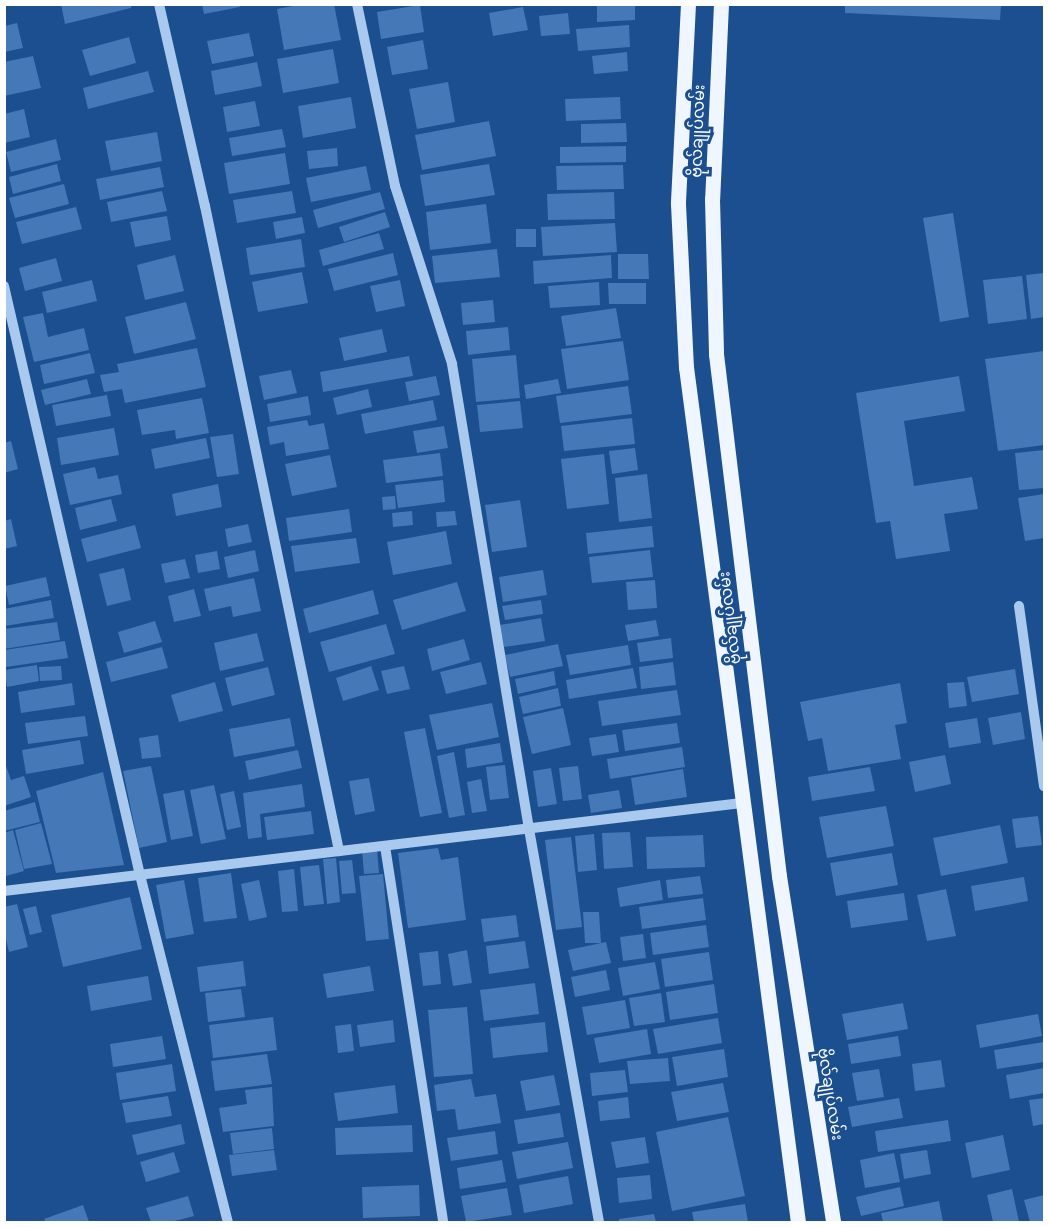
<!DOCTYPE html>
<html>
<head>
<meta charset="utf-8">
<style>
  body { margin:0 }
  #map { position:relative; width:1049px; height:1227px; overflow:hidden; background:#1b4f8f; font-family:Quicksand,"Noto Sans Myanmar",sans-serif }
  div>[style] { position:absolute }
  .building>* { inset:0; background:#4478b7 }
  .minor>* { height:10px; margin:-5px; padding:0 5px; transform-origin:5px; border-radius:5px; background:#a9c9ee }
  .major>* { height:15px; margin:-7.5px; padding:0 7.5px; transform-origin:7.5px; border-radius:7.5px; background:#f0f6ff }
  span { translate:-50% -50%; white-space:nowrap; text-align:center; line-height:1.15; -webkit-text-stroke:6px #1b4f8f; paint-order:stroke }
  .street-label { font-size:16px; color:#fff }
  .frame { position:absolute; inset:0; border:6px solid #fff; pointer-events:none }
</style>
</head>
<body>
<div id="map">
  <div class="building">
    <i style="clip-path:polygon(61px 4px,131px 4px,131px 8px,65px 24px)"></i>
    <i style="clip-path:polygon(202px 4px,239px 4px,240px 7px,204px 14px)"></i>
    <i style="clip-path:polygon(304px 4px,334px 4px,341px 40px,284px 50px,277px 9px)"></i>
    <i style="clip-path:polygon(597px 4px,635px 4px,635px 20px,597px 22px)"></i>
    <i style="clip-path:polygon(420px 5px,424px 32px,381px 39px,377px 12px)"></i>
    <i style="clip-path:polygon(845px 5px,1001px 5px,1000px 20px,845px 13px)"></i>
    <i style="clip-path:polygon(523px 7px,528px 30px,493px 36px,489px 13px)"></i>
    <i style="clip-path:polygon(568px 13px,570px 34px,541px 36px,539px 16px)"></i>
    <i style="clip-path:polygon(17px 23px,23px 48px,4px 52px,4px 26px)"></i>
    <i style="clip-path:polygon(629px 25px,630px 47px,578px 51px,576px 29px)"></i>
    <i style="clip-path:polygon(249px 33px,254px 56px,212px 64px,207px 41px)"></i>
    <i style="clip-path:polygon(129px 37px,136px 63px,90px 76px,82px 50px)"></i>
    <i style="clip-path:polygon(423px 40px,428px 69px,392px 75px,387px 47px)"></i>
    <i style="clip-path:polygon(333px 49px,339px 83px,283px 93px,277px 59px)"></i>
    <i style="clip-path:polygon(627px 52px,628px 71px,594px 74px,592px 56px)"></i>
    <i style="clip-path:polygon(33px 56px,41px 88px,4px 96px,4px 62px)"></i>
    <i style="clip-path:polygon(257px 62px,262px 86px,215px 95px,211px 71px)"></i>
    <i style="clip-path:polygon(148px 71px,154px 92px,88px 109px,83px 88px)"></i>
    <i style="clip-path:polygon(448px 82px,455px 122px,417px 129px,409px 89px)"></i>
    <i style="clip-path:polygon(351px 97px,356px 128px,303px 138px,298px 106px)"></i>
    <i style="clip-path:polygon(620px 97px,621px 119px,566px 121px,565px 99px)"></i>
    <i style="clip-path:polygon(255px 101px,260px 126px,227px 132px,223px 107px)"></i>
    <i style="clip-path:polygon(24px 109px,30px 137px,4px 143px,4px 114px)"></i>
    <i style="clip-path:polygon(489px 121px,496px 156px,422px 170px,415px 135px)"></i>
    <i style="clip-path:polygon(626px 123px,627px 142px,581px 143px,581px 124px)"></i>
    <i style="clip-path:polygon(282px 129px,286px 147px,232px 156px,229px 138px)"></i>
    <i style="clip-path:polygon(157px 132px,162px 161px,111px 171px,105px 141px)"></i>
    <i style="clip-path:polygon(56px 139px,61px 160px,11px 172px,6px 152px)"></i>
    <i style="clip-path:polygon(626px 146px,626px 162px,560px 163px,560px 147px)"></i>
    <i style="clip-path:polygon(337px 148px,338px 166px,309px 169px,307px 151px)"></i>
    <i style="clip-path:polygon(285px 153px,290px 184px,229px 194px,224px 163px)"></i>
    <i style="clip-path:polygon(57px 164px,61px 181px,13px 194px,9px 177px)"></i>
    <i style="clip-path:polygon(489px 164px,495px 195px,425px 206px,420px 175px)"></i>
    <i style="clip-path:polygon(623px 165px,624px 189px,557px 190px,556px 166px)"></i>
    <i style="clip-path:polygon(366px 166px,371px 190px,311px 202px,306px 178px)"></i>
    <i style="clip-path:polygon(160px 167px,164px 187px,100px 200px,96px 179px)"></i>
    <i style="clip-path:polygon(64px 184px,69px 204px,15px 218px,9px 198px)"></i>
    <i style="clip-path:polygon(162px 191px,167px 211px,111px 222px,107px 202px)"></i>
    <i style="clip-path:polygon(292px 191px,296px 213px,237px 223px,233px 200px)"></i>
    <i style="clip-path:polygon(380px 192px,385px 209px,318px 228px,313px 210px)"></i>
    <i style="clip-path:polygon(614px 192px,615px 219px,548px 220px,547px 194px)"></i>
    <i style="clip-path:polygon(486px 204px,491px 243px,430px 250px,426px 212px)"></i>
    <i style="clip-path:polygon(76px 207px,82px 229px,22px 244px,16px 222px)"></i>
    <i style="clip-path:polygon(385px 212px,390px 227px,344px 242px,339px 227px)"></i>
    <i style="clip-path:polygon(953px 213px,969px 317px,940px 322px,923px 218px)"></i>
    <i style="clip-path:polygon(167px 216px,171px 240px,135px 247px,130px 222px)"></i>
    <i style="clip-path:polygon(302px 217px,305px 233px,276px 239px,273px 222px)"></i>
    <i style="clip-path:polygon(615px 223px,617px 252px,543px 256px,541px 227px)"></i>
    <i style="clip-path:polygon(516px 229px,536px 229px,536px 247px,516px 247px)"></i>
    <i style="clip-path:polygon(379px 233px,384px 249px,323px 266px,319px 250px)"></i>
    <i style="clip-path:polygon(301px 239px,305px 267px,250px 275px,246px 248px)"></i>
    <i style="clip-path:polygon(497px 249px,500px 277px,435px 283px,432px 256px)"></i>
    <i style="clip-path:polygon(393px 253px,398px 275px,334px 291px,328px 269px)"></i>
    <i style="clip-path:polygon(618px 254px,648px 254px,649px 279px,618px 279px)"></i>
    <i style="clip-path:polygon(175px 255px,184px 291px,145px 300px,137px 265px)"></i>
    <i style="clip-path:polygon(611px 255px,612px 278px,534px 284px,533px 261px)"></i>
    <i style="clip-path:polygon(56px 258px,62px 281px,25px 291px,19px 268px)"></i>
    <i style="clip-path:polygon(302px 272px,308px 303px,258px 312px,252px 282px)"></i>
    <i style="clip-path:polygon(1044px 273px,1044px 317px,1031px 319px,1026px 275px)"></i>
    <i style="clip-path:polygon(1022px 276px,1027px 319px,988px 324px,983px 280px)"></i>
    <i style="clip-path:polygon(92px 280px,97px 301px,47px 313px,42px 292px)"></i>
    <i style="clip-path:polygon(400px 280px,405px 306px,376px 312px,370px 286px)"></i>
    <i style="clip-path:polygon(599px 282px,600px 305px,550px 308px,548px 286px)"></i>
    <i style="clip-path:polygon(608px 283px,646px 283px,646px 304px,609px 304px)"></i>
    <i style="clip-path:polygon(493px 300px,495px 322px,463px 325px,461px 303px)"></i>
    <i style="clip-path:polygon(186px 302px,196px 339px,134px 354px,125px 317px)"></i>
    <i style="clip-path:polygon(616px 308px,621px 338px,566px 346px,561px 316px)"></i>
    <i style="clip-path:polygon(43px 313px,48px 337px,84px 328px,89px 350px,34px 362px,23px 317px)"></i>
    <i style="clip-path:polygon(508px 327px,510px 350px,468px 355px,466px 331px)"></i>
    <i style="clip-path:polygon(382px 329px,387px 352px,344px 361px,339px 338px)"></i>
    <i style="clip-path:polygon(623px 341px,629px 380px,567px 389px,561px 349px)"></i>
    <i style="clip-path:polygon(197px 348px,206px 387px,125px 403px,122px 389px,104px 392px,100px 375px,119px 372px,117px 364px)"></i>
    <i style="clip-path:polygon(1044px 351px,1044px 445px,998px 451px,985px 359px)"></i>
    <i style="clip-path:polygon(90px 353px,95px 373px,44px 384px,40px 365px)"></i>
    <i style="clip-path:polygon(516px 355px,520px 398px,476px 402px,472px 359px)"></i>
    <i style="clip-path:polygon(409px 356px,413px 376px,323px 392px,320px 372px)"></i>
    <i style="clip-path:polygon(291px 370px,297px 393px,264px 400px,259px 376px)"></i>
    <i style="clip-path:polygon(436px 376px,440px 395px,409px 401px,405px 382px)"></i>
    <i style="clip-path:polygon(959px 376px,965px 411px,904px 421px,914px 486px,972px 477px,978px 509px,944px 514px,950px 551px,896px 559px,890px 521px,876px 523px,856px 393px)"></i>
    <i style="clip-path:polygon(87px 379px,91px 394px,45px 405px,41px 390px)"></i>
    <i style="clip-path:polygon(558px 379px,561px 393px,526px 399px,524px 385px)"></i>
    <i style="clip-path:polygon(628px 386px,632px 414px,560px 423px,556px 396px)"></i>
    <i style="clip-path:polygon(368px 389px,372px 407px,337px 415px,333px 398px)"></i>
    <i style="clip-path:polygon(107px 395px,111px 416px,56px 426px,52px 405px)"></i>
    <i style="clip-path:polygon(308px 396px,311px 415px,270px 422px,267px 404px)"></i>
    <i style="clip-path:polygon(202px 398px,209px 433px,176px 439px,175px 430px,142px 435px,137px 410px)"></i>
    <i style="clip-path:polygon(433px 400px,437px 420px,365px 434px,361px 414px)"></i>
    <i style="clip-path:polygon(520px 401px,523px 428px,480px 432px,477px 405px)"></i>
    <i style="clip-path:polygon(632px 418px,635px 444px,564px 451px,561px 426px)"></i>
    <i style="clip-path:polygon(307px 420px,309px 426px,324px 423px,329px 449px,286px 456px,284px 442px,270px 445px,267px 427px)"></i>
    <i style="clip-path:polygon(444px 426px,448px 448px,417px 453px,413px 431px)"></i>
    <i style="clip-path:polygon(114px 428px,119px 455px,61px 465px,57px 438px)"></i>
    <i style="clip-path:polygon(233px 434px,239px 474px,217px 477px,210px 437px)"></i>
    <i style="clip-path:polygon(206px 438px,210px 458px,155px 469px,151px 449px)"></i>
    <i style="clip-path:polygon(11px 441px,18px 469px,4px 473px,4px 443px)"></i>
    <i style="clip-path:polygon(635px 448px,638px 470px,612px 474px,609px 451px)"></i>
    <i style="clip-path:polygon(1044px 450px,1044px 488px,1019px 490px,1015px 453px)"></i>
    <i style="clip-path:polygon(440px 453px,443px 476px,386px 483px,383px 460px)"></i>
    <i style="clip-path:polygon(604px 454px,609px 504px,567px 509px,561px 459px)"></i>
    <i style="clip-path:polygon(330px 455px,337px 487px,292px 496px,285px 464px)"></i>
    <i style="clip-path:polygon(95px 467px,98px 479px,118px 475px,122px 494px,70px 505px,63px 474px)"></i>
    <i style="clip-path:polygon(647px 474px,652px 518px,619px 522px,615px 478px)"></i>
    <i style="clip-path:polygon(443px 480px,445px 502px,398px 508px,395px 485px)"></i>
    <i style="clip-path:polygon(218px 484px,222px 507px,176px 516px,172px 494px)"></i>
    <i style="clip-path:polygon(1044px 494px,1044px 538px,1025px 541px,1018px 498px)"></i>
    <i style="clip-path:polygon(395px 496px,396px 509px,383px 510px,382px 497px)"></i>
    <i style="clip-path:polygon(111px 499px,117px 521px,80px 530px,75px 508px)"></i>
    <i style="clip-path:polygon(520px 500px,527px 547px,492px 552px,485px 505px)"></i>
    <i style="clip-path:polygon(349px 509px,352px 532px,289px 541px,286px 518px)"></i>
    <i style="clip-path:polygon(412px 511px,413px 525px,393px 527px,392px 513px)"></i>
    <i style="clip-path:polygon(455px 511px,457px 525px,437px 527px,436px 512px)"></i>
    <i style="clip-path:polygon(11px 519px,17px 546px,4px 549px,4px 521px)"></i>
    <i style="clip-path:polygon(248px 524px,252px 542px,228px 547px,225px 529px)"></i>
    <i style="clip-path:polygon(135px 525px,141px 548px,87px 562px,81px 539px)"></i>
    <i style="clip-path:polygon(652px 526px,654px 547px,588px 554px,586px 533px)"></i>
    <i style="clip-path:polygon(446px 531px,452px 564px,393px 575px,387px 542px)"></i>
    <i style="clip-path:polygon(356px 538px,360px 563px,295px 572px,291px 546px)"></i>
    <i style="clip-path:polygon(255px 550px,259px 571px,228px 578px,224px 557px)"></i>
    <i style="clip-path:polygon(650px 550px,653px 577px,592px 583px,589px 557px)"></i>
    <i style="clip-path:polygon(217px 551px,220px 569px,198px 573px,195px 555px)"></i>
    <i style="clip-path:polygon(185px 559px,190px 578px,165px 583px,161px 564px)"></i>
    <i style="clip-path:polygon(124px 568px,131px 600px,107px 606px,99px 574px)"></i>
    <i style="clip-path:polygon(543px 570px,547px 595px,503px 602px,499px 577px)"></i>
    <i style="clip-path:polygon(46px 577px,50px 596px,9px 605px,5px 586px)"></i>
    <i style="clip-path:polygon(254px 578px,261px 611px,233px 617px,231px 606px,209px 611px,204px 589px)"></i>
    <i style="clip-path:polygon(655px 580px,657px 608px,628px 610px,626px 582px)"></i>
    <i style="clip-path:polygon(457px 582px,466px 611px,402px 630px,393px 600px)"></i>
    <i style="clip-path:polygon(194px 589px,201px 616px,174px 622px,168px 596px)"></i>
    <i style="clip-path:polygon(373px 590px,379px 614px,309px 633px,303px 609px)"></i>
    <i style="clip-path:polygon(51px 600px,54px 618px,5px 626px,4px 609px)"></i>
    <i style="clip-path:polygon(541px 600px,543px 614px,505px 620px,502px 606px)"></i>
    <i style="clip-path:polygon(541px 618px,545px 641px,504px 647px,500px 625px)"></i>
    <i style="clip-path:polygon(656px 620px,659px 636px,628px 641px,625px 625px)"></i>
    <i style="clip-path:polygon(155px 621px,162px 642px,124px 653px,118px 632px)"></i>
    <i style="clip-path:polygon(57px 622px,60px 640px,4px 649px,4px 629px)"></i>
    <i style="clip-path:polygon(386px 624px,395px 654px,329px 672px,320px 642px)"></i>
    <i style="clip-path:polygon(257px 633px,264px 661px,220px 671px,214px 643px)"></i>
    <i style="clip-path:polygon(671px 638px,673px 658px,640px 662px,637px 643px)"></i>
    <i style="clip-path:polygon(464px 639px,470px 660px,432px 671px,427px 649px)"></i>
    <i style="clip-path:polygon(65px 641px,68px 658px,6px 667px,4px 650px)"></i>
    <i style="clip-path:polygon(558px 644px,563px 666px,510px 677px,505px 655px)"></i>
    <i style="clip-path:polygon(628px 645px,631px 665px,570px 675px,566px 655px)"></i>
    <i style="clip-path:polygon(162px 647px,168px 668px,111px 682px,106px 662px)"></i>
    <i style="clip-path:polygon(481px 662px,487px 684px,446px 694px,440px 672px)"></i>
    <i style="clip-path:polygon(673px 662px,676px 685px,641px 689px,639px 667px)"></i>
    <i style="clip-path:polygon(37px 665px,39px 681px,7px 687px,4px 670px)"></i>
    <i style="clip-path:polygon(61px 666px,62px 680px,40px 681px,39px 667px)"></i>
    <i style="clip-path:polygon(371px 666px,379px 690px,343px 701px,336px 678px)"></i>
    <i style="clip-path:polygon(404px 666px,410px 689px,387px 694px,381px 671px)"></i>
    <i style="clip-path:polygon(268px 667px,275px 695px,232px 706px,225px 678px)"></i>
    <i style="clip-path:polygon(633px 668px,637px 688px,569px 699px,566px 680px)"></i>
    <i style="clip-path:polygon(1015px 669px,1019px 694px,972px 702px,967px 677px)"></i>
    <i style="clip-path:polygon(554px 671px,556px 685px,518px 694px,515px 679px)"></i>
    <i style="clip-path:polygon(215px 682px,223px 711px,179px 722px,171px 695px)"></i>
    <i style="clip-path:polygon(964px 682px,967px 706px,949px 708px,947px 683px)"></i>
    <i style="clip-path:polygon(72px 683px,75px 705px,21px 713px,18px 692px)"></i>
    <i style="clip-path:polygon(900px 683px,907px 723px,895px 725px,901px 759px,828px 771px,822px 738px,808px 741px,800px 702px)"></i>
    <i style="clip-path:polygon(558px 688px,561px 706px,523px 714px,519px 697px)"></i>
    <i style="clip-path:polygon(677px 690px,681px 715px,602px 726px,598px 701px)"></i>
    <i style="clip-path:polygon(492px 703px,499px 737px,437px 750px,429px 715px)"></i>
    <i style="clip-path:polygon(563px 708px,571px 745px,532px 754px,523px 717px)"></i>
    <i style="clip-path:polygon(1021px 712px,1025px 739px,993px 745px,988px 718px)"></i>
    <i style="clip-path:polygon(85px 716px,88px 736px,28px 744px,25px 723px)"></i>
    <i style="clip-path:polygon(290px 718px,295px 746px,234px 757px,229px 729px)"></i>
    <i style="clip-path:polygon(977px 718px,981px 743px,949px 748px,945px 723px)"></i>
    <i style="clip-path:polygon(677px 723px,680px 743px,625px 751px,622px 730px)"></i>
    <i style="clip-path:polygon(425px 728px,442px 813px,420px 817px,404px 732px)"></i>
    <i style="clip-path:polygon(616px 734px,619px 752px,592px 756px,589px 738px)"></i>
    <i style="clip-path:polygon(158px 735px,161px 757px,142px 759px,139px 738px)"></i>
    <i style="clip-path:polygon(80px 740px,84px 764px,26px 774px,22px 750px)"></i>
    <i style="clip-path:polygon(500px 743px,503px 762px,467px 768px,465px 749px)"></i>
    <i style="clip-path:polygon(682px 747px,685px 767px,610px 779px,607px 759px)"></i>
    <i style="clip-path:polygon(298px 750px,302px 768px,249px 780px,245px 761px)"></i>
    <i style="clip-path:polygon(454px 752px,465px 815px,449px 818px,437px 756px)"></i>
    <i style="clip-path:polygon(945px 755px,951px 784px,915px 792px,909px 762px)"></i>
    <i style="clip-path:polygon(4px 760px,11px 780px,24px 776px,31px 797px,4px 806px)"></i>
    <i style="clip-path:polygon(505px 765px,509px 798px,490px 800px,486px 767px)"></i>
    <i style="clip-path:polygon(151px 766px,167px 842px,139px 848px,123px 771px)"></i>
    <i style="clip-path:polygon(578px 766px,582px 799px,563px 801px,559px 768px)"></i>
    <i style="clip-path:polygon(870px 767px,875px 791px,812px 801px,808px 777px)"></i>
    <i style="clip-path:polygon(551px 768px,557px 804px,538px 807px,533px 771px)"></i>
    <i style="clip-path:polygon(683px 769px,687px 797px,635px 805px,631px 778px)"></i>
    <i style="clip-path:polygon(103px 772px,124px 865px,56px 873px,36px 791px)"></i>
    <i style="clip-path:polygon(369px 778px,375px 811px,355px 815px,349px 781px)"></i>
    <i style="clip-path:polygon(481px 779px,487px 811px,472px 813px,467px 782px)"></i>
    <i style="clip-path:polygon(302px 784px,305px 807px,260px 814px,262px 837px,248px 839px,243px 793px)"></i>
    <i style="clip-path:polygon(214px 785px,226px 839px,201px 844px,190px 790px)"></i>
    <i style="clip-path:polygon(184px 790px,193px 836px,171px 840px,163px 794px)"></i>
    <i style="clip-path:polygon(619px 790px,622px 808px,591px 813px,588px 795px)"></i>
    <i style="clip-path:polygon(234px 791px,241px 827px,227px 830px,220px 794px)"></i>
    <i style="clip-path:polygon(35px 802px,40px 822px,4px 831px,4px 811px)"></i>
    <i style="clip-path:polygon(886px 806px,894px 846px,827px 858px,819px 817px)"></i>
    <i style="clip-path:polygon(311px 811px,314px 834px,267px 840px,264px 817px)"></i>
    <i style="clip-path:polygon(1038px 816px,1042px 845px,1016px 848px,1012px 819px)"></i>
    <i style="clip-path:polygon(41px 823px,52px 864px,24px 869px,15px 830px)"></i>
    <i style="clip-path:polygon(1000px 825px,1008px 863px,941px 876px,933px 838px)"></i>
    <i style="clip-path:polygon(13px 830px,24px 871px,6px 876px,4px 833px)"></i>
    <i style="clip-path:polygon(630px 832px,633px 867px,604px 869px,602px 833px)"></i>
    <i style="clip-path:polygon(594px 834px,597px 870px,578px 872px,575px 836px)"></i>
    <i style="clip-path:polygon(703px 835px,705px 867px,647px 869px,646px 837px)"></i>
    <i style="clip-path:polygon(571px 837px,582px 927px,556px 930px,545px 840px)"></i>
    <i style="clip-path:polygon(438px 848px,441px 860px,458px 857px,466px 920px,408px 928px,398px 853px)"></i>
    <i style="clip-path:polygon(377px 849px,379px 873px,364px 874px,362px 850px)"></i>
    <i style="clip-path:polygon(892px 853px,898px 885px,836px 896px,830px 863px)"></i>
    <i style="clip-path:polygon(336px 858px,340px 902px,327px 904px,323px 859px)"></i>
    <i style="clip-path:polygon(352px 860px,356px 893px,342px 894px,339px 861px)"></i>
    <i style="clip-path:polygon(319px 865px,324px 904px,304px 906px,300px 867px)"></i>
    <i style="clip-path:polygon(294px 869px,298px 911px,282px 912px,278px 871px)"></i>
    <i style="clip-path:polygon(231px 873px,237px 918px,204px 922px,198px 878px)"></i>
    <i style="clip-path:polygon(383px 874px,389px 939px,366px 941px,359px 876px)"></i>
    <i style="clip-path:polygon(700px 876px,703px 894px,668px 898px,666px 880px)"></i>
    <i style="clip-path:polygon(1024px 877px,1028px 901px,975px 911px,971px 886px)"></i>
    <i style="clip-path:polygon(184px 880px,194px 934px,166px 939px,156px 885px)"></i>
    <i style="clip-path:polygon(259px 880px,267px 917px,249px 921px,241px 884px)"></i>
    <i style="clip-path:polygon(660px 880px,663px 900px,620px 907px,617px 888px)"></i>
    <i style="clip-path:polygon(946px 889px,956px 936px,927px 941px,917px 895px)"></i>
    <i style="clip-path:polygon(904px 893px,908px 920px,851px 928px,847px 901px)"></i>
    <i style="clip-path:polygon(130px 897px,142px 949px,63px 967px,51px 915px)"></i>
    <i style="clip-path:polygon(703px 898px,706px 920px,642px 929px,639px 907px)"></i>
    <i style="clip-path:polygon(17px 904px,28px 947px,9px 952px,4px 932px,4px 907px)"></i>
    <i style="clip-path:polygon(36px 906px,42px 932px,30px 935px,23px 909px)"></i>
    <i style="clip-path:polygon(583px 912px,599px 912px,601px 943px,585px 943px)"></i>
    <i style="clip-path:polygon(516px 915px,519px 937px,484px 942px,481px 919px)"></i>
    <i style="clip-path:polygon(706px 925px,709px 947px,653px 955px,650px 933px)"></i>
    <i style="clip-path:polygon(643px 934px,646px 958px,623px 961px,620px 937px)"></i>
    <i style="clip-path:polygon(525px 941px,529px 968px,489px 974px,486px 946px)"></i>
    <i style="clip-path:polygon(606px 942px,611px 963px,573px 971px,568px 950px)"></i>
    <i style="clip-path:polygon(467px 950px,472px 983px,453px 986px,448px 954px)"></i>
    <i style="clip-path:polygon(438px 951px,441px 984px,423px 986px,419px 953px)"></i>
    <i style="clip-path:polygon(709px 952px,713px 980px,665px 987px,661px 959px)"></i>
    <i style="clip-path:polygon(243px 961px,246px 986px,200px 992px,197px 967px)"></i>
    <i style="clip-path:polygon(655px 962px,660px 989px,623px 996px,618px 968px)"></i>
    <i style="clip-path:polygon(370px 966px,374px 991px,327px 998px,323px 974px)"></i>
    <i style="clip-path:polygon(606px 970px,610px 990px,575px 997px,571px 977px)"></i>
    <i style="clip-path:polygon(148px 976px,152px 1000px,91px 1011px,87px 986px)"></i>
    <i style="clip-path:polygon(535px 983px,539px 1014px,484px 1021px,480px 990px)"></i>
    <i style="clip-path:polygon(714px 984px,718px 1013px,670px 1020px,666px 992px)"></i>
    <i style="clip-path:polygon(241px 989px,245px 1017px,208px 1022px,205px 993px)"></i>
    <i style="clip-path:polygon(661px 993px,665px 1022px,634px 1026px,629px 998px)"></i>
    <i style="clip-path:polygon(625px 1000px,630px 1028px,587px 1035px,582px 1007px)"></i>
    <i style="clip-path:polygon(903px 1003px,908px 1029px,847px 1040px,842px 1014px)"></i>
    <i style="clip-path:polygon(467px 1007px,473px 1074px,434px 1077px,428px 1010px)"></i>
    <i style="clip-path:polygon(1038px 1014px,1042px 1036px,980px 1048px,976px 1025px)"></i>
    <i style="clip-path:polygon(273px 1017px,277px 1050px,213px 1058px,209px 1025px)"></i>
    <i style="clip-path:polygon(718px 1018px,722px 1043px,658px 1054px,653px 1029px)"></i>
    <i style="clip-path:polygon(393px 1020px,395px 1042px,360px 1047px,357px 1025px)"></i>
    <i style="clip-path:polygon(545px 1022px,548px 1052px,493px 1058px,490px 1028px)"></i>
    <i style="clip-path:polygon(351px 1024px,354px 1051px,338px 1053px,335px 1026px)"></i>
    <i style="clip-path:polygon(647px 1029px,651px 1054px,599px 1063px,594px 1038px)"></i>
    <i style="clip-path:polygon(162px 1036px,166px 1059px,113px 1067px,110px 1044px)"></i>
    <i style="clip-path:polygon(898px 1036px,901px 1056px,851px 1064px,848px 1044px)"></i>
    <i style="clip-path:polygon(1044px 1042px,1044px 1062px,997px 1069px,994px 1050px)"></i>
    <i style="clip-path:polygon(724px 1049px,728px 1077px,677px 1086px,672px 1057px)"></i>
    <i style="clip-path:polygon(267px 1054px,272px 1084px,215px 1091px,211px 1061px)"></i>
    <i style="clip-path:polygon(668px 1058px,670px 1081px,630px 1084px,627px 1061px)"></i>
    <i style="clip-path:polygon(941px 1060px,945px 1087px,915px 1091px,912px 1064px)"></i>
    <i style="clip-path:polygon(172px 1064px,176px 1091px,120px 1100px,116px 1073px)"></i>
    <i style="clip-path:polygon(1044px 1068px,1044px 1093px,1010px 1099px,1006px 1075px)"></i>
    <i style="clip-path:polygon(879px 1069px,884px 1097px,857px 1101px,852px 1073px)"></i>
    <i style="clip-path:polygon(625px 1070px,628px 1092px,592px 1096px,590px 1073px)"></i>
    <i style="clip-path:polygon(554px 1075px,560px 1105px,526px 1111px,520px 1081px)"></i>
    <i style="clip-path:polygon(471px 1079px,475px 1097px,496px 1094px,501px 1123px,458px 1130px,455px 1109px,437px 1111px,434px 1085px)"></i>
    <i style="clip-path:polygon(723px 1083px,729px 1112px,677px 1121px,671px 1092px)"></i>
    <i style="clip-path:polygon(395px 1085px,398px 1113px,338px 1121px,334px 1093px)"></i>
    <i style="clip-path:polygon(272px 1087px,274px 1126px,223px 1132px,219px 1108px,247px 1104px,245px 1090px)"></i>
    <i style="clip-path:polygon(168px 1096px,172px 1116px,126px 1123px,122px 1103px)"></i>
    <i style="clip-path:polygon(628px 1097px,630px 1118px,600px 1121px,598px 1101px)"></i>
    <i style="clip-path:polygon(899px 1098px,903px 1118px,852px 1127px,848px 1107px)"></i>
    <i style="clip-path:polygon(1044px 1098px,1044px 1124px,1033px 1126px,1029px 1100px)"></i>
    <i style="clip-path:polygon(560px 1113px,564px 1137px,518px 1144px,514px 1120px)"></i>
    <i style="clip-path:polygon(728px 1117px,745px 1196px,672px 1211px,656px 1132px)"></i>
    <i style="clip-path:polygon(948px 1120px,951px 1141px,878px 1152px,875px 1131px)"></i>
    <i style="clip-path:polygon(181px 1124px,185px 1144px,137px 1155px,132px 1135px)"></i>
    <i style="clip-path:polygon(412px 1125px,413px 1152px,336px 1155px,335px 1128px)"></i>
    <i style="clip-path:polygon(272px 1128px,274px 1149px,233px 1154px,230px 1133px)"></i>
    <i style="clip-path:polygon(495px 1131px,498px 1154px,451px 1161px,447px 1138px)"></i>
    <i style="clip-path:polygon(1003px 1135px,1010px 1170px,972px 1178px,965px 1143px)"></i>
    <i style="clip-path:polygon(645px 1137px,649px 1163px,616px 1168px,611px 1142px)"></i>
    <i style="clip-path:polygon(568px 1142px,573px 1168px,517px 1179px,512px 1152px)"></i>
    <i style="clip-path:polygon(274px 1150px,277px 1170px,232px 1176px,229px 1155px)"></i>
    <i style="clip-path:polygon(927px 1150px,931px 1174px,904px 1179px,900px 1154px)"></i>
    <i style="clip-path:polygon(174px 1152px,180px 1172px,146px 1182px,140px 1162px)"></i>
    <i style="clip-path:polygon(894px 1153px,900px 1182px,865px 1188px,860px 1160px)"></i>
    <i style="clip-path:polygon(502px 1160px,506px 1182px,460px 1189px,457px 1168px)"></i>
    <i style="clip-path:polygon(650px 1175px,652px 1199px,619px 1203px,617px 1178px)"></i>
    <i style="clip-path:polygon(568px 1176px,573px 1204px,524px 1213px,519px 1185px)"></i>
    <i style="clip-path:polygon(419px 1185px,420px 1216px,363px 1218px,362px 1187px)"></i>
    <i style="clip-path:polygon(900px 1187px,904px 1206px,861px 1216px,856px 1197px)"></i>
    <i style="clip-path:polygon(507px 1188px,512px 1215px,466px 1222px,461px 1196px)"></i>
    <i style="clip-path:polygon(1012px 1189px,1019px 1222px,993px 1222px,987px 1195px)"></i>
    <i style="clip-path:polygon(1044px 1195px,1044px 1222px,1030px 1222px,1024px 1200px)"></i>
    <i style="clip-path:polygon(188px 1196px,194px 1216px,171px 1222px,151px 1222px,146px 1208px)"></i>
    <i style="clip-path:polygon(939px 1201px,943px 1222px,883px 1222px,881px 1213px)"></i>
    <i style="clip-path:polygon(745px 1204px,748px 1222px,694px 1222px,692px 1212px)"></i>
    <i style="clip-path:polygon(83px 1205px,89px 1222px,46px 1222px,44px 1219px)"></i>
    <i style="clip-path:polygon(654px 1214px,656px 1222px,619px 1222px,619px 1219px)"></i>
  </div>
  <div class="minor">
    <i style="left:159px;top:4px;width:207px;rotate:77.2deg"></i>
    <i style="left:205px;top:206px;width:659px;rotate:78.26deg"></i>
    <i style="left:357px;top:4px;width:186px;rotate:78.2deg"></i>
    <i style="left:395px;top:186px;width:187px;rotate:72.2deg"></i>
    <i style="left:452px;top:364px;width:471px;rotate:80.6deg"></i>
    <i style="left:529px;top:829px;width:399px;rotate:79.9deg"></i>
    <i style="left:4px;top:286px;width:604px;rotate:77deg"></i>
    <i style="left:140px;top:875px;width:358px;rotate:75.8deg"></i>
    <i style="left:1019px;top:606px;width:182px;rotate:82.1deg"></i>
    <i style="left:385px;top:846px;width:380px;rotate:81.2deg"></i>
    <i style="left:4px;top:891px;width:743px;rotate:-6.8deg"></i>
  </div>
  <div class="major">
    <i style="left:688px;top:4px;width:200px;rotate:92.9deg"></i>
    <i style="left:678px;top:204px;width:163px;rotate:87.2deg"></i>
    <i style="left:686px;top:367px;width:862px;rotate:82.54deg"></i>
    <i style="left:721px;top:4px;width:195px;rotate:92.6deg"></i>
    <i style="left:712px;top:199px;width:155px;rotate:88.5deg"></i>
    <i style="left:716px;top:354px;width:526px;rotate:83.12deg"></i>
    <i style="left:779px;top:876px;width:350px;rotate:81.1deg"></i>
  </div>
  <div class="street-label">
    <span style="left:697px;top:131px;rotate:-88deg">ဗိုလ်ချုပ်လမ်း</span>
    <span style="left:729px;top:618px;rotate:-97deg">ဗိုလ်ချုပ်လမ်း</span>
    <span style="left:831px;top:1094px;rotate:81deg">ဗိုလ်ချုပ်လမ်း</span>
  </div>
  <div class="frame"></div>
</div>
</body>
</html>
